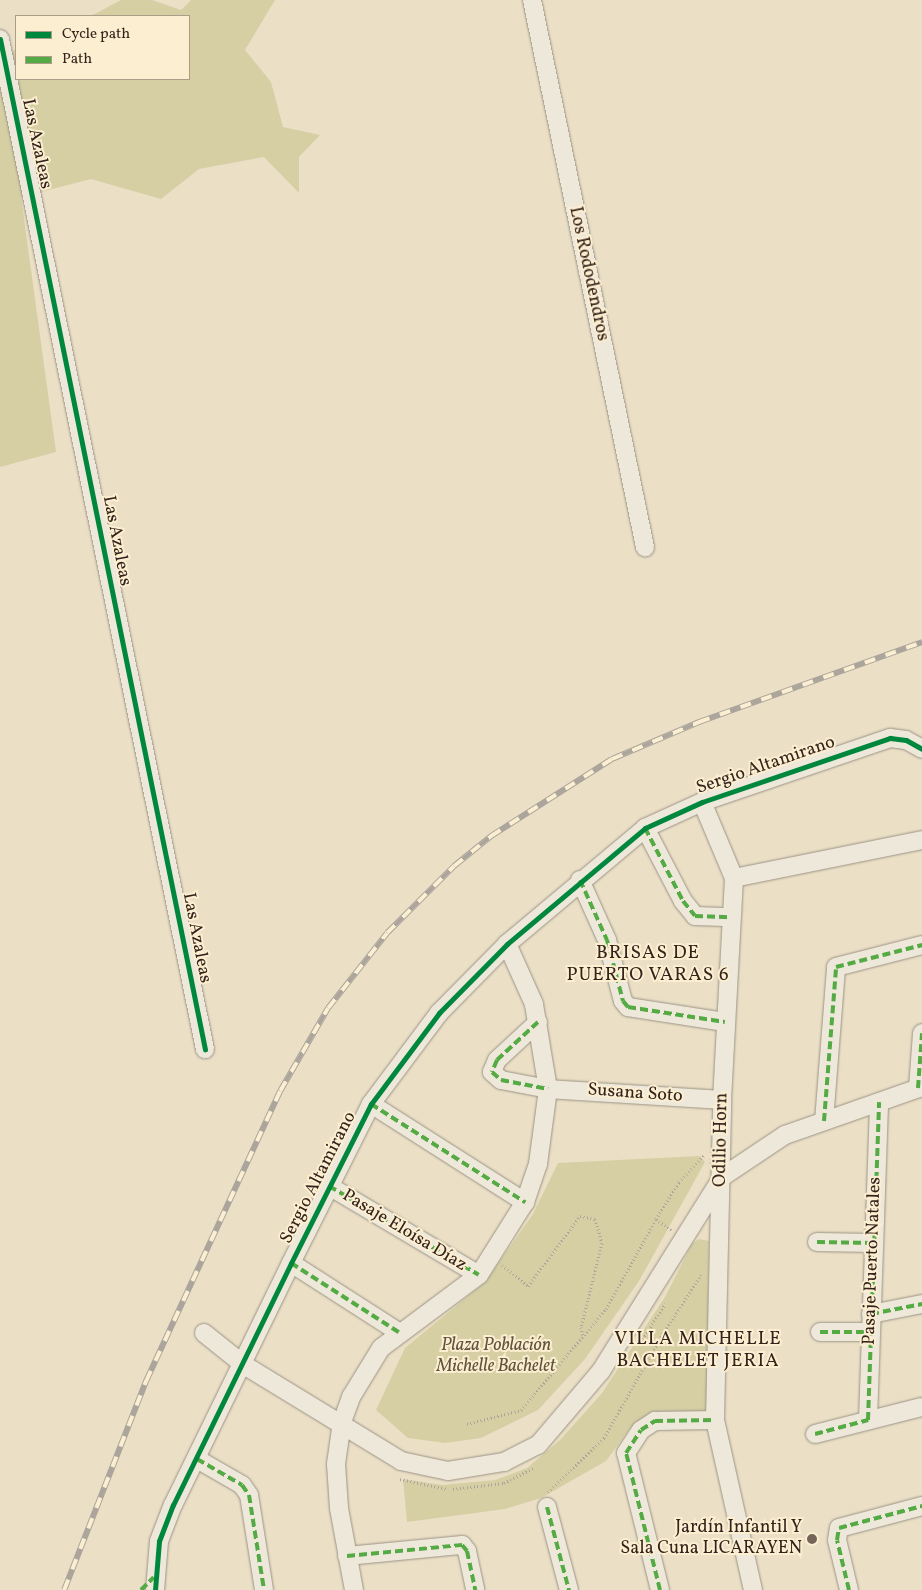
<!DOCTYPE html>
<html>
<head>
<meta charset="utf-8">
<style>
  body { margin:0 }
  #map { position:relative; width:922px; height:1590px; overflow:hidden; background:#ebdfc6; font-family:Vollkorn,serif }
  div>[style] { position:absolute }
  .green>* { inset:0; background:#d6cfa4 }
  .path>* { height:3px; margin-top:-1.5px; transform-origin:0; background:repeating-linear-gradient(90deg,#aba59c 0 1px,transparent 0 3.5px) }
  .roads { filter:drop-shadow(0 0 1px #9b9384) drop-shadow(0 0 1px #9b9384) }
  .minor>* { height:18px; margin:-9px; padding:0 9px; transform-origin:9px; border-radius:9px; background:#eee8da }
  .rail>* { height:5.5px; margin-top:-2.75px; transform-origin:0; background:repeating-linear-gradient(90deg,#fceed0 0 11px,#aba59c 0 22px); box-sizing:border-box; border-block:1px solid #aba59c }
  .quiet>* { height:4px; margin-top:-2px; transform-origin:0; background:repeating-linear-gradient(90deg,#54aa43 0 8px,transparent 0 12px) }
  .cycleway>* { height:5px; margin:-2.5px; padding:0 2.5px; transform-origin:2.5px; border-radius:2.5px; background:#00873e }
  .dots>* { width:14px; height:14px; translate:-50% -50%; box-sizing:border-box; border:2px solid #fceed0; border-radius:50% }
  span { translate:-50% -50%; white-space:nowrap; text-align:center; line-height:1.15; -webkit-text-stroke:4px #fceed0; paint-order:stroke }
  .street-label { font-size:18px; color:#33231c }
  .park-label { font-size:18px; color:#5f533d; font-style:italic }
  .poi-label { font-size:18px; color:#33231c }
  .right { translate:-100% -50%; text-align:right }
  .neighbourhood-label { font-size:19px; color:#33231c; letter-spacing:1px }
  .legend { position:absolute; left:15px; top:15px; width:175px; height:65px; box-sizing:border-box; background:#fceed0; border:1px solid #ac9d88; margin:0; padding:6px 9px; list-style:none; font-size:15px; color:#33231c }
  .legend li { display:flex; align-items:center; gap:10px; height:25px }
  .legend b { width:25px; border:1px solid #ac9d88 }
</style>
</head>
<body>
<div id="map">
  <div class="green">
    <i style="clip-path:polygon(121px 0,152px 0,181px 10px,191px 0,275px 0,245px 50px,271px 82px,283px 127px,320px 135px,299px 157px,299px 193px,264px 157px,199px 169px,161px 199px,91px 179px,21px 197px,56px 452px,0 467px,0 53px,16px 50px,16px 79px,189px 79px,189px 16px,91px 16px)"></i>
    <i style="clip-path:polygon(700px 1156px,705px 1162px,639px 1281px,585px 1359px,538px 1410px,481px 1438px,445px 1443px,408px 1438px,376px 1410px,405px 1348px,485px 1282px,533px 1214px,558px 1163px)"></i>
    <i style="clip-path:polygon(699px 1239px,709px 1241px,707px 1411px,660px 1411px,648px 1415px,631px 1427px,606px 1461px,541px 1498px,505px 1509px,407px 1522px,403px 1479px,442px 1485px,495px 1480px,527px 1468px,560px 1440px,602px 1393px,665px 1297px,692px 1244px)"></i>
  </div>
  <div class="path">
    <i style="left:656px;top:1219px;width:19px;rotate:36deg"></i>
    <i style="left:502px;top:1265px;width:33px;rotate:39deg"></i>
    <i style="left:528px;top:1286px;width:87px;rotate:-53.4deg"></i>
    <i style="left:580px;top:1216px;width:15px;rotate:11deg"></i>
    <i style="left:595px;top:1219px;width:25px;rotate:74deg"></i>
    <i style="left:602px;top:1243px;width:87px;rotate:104deg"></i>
    <i style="left:581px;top:1327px;width:10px;rotate:79deg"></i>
    <i style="left:639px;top:1345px;width:49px;rotate:-57.6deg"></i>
    <i style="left:467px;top:1424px;width:56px;rotate:-14.5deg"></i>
    <i style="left:521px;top:1410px;width:132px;rotate:-49.9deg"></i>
    <i style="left:606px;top:1309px;width:103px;rotate:-60.9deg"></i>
    <i style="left:656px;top:1219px;width:44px;rotate:-58.1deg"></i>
    <i style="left:679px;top:1182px;width:37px;rotate:-47deg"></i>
    <i style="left:400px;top:1479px;width:48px;rotate:12deg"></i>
    <i style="left:453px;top:1489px;width:51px;rotate:-6.7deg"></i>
    <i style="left:504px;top:1483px;width:33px;rotate:-27deg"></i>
    <i style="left:548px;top:1492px;width:78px;rotate:-44deg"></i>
    <i style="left:604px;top:1438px;width:116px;rotate:-60.6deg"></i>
    <i style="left:661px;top:1337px;width:74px;rotate:-57.2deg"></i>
  </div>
  <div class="roads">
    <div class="minor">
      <i style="left:532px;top:0;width:559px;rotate:78.33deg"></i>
      <i style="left:0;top:39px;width:1031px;rotate:78.53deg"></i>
      <i style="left:702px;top:802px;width:82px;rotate:67.2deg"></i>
      <i style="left:645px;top:828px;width:82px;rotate:62.5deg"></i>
      <i style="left:683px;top:901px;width:19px;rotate:51deg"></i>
      <i style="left:695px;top:916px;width:36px;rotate:2deg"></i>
      <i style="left:580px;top:880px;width:66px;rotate:65.8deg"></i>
      <i style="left:607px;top:940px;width:63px;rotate:75.3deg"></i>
      <i style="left:623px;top:1001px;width:8px;rotate:50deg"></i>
      <i style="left:628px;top:1007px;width:98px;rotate:8.8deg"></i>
      <i style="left:538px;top:1022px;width:56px;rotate:137.2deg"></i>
      <i style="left:497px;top:1060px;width:13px;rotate:113deg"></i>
      <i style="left:492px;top:1072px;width:12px;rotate:42deg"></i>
      <i style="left:501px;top:1080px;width:48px;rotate:10.8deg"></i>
      <i style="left:548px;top:1089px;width:174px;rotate:3.6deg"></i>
      <i style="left:918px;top:1088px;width:55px;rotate:-85.8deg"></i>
      <i style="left:371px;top:1104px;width:183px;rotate:32.5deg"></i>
      <i style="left:824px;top:1121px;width:154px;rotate:-85.5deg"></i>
      <i style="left:836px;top:967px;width:89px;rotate:-14.3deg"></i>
      <i style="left:329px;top:1186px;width:174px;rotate:30.7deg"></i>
      <i style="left:817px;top:1242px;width:56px;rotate:1deg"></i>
      <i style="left:291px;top:1263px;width:130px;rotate:32.7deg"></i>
      <i style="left:871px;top:1314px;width:52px;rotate:-11.1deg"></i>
      <i style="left:820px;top:1332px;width:51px"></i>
      <i style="left:204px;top:1333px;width:51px;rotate:38.7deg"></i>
      <i style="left:244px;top:1365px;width:184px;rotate:31.4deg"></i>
      <i style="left:401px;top:1461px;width:48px;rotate:12deg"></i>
      <i style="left:448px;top:1471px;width:57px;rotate:-9.1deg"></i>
      <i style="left:504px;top:1462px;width:38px;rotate:-27deg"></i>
      <i style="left:538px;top:1445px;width:97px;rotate:-49.6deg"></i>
      <i style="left:601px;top:1371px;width:229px;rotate:-58deg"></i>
      <i style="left:722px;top:1177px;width:76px;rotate:-33.7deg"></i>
      <i style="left:785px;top:1135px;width:145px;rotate:-19.3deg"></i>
      <i style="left:868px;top:1420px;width:318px;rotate:-88deg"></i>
      <i style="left:815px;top:1434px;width:110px;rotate:-14.2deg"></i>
      <i style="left:197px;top:1459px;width:52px;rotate:30deg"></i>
      <i style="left:242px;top:1485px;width:12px;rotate:55deg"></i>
      <i style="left:249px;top:1495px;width:96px;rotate:81deg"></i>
      <i style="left:547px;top:1507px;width:86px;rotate:75.2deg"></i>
      <i style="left:347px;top:1556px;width:116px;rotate:-5.5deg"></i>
      <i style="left:462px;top:1545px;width:8px;rotate:50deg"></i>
      <i style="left:467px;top:1551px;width:40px;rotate:78deg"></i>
      <i style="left:155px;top:1590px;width:49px;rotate:-85.3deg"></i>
      <i style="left:159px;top:1541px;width:39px;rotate:-69deg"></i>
      <i style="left:173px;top:1505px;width:269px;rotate:-64deg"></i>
      <i style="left:291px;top:1263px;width:178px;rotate:-63.3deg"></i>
      <i style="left:371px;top:1104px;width:114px;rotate:-53.2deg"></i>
      <i style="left:439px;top:1013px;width:97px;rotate:-45.4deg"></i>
      <i style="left:507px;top:944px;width:180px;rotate:-40deg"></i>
      <i style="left:645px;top:828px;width:63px;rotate:-24.5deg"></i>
      <i style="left:702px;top:802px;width:199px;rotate:-18.8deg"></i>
      <i style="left:890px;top:738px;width:16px;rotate:7deg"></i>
      <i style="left:906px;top:740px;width:18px;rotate:29deg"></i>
      <i style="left:354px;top:1590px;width:83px;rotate:-100.4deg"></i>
      <i style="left:339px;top:1508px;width:44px;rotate:-93.9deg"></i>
      <i style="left:336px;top:1464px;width:42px;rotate:-81.9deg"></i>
      <i style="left:342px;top:1422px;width:27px;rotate:-70deg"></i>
      <i style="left:351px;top:1397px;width:57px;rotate:-58.5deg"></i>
      <i style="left:381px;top:1348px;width:122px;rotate:-36.7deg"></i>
      <i style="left:479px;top:1275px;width:86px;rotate:-57.8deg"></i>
      <i style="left:525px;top:1202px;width:40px;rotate:-71.1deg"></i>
      <i style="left:538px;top:1164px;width:76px;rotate:-82.4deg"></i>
      <i style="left:548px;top:1089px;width:86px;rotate:-99.4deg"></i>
      <i style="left:534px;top:1004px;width:66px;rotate:-114.2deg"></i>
      <i style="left:660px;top:1590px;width:141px;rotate:-103.9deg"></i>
      <i style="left:626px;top:1453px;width:27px;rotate:-57deg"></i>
      <i style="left:641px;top:1430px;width:17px;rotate:-33deg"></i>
      <i style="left:655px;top:1421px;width:60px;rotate:-1deg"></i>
      <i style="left:753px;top:1590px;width:174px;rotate:-102.6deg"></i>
      <i style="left:715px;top:1420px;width:320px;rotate:-88.7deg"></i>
      <i style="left:722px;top:1100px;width:222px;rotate:-86.9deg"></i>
      <i style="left:734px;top:878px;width:192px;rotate:-11.4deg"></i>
      <i style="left:849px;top:1590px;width:51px;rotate:-103.5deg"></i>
      <i style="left:837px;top:1540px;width:12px;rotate:-81deg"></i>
      <i style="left:839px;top:1528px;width:86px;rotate:-14.8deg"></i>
    </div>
  </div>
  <div class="rail">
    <i style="left:64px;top:1590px;width:225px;rotate:-68.6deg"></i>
    <i style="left:146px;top:1381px;width:319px;rotate:-65.2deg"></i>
    <i style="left:280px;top:1091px;width:96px;rotate:-60deg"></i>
    <i style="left:328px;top:1008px;width:95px;rotate:-51.8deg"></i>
    <i style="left:387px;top:933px;width:95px;rotate:-45deg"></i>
    <i style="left:454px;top:866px;width:48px;rotate:-39deg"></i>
    <i style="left:491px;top:836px;width:143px;rotate:-32.5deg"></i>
    <i style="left:612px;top:759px;width:95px;rotate:-23deg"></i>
    <i style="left:699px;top:722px;width:237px;rotate:-19.7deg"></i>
  </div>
  <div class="quiet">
    <i style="left:645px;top:828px;width:82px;rotate:62.5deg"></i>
    <i style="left:683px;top:901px;width:19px;rotate:51deg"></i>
    <i style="left:695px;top:916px;width:36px;rotate:2deg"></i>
    <i style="left:580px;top:880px;width:66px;rotate:65.8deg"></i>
    <i style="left:607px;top:940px;width:63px;rotate:75.3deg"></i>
    <i style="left:623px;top:1001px;width:8px;rotate:50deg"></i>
    <i style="left:628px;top:1007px;width:98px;rotate:8.8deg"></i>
    <i style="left:538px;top:1022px;width:56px;rotate:137.2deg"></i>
    <i style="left:497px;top:1060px;width:13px;rotate:113deg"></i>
    <i style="left:492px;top:1072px;width:12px;rotate:42deg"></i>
    <i style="left:501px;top:1080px;width:48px;rotate:10.8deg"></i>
    <i style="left:918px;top:1088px;width:55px;rotate:-85.8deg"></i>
    <i style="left:371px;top:1104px;width:183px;rotate:32.5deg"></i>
    <i style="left:824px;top:1121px;width:154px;rotate:-85.5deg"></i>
    <i style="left:836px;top:967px;width:89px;rotate:-14.3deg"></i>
    <i style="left:329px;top:1186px;width:174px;rotate:30.7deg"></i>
    <i style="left:817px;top:1242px;width:56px;rotate:1deg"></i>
    <i style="left:291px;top:1263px;width:130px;rotate:32.7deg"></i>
    <i style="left:871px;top:1314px;width:52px;rotate:-11.1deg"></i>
    <i style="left:820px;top:1332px;width:51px"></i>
    <i style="left:815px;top:1434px;width:55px;rotate:-14.8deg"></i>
    <i style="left:868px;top:1420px;width:318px;rotate:-88deg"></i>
    <i style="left:197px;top:1459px;width:52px;rotate:30deg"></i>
    <i style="left:242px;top:1485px;width:12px;rotate:55deg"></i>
    <i style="left:249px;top:1495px;width:96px;rotate:81deg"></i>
    <i style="left:547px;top:1507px;width:86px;rotate:75.2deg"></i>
    <i style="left:347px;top:1556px;width:116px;rotate:-5.5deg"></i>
    <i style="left:462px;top:1545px;width:8px;rotate:50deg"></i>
    <i style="left:467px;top:1551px;width:40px;rotate:78deg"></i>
    <i style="left:141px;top:1590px;width:18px;rotate:-45deg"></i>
    <i style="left:660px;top:1590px;width:141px;rotate:-103.9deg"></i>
    <i style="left:626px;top:1453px;width:27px;rotate:-57deg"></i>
    <i style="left:641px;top:1430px;width:17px;rotate:-33deg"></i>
    <i style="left:655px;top:1421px;width:60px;rotate:-1deg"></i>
    <i style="left:849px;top:1590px;width:51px;rotate:-103.5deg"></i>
    <i style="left:837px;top:1540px;width:12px;rotate:-81deg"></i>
    <i style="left:839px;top:1528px;width:86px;rotate:-14.8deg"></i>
  </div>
  <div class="cycleway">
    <i style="left:0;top:39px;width:1031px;rotate:78.53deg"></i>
    <i style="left:155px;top:1590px;width:49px;rotate:-85.3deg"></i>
    <i style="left:159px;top:1541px;width:39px;rotate:-69deg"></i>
    <i style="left:173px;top:1505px;width:269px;rotate:-64deg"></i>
    <i style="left:291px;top:1263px;width:178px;rotate:-63.3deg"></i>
    <i style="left:371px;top:1104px;width:114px;rotate:-53.2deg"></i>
    <i style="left:439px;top:1013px;width:97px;rotate:-45.4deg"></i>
    <i style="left:507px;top:944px;width:180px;rotate:-40deg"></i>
    <i style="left:645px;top:828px;width:63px;rotate:-24.5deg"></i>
    <i style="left:702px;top:802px;width:199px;rotate:-18.8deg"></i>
    <i style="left:890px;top:738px;width:16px;rotate:7deg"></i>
    <i style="left:906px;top:740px;width:18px;rotate:29deg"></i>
  </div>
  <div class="dots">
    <i style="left:812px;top:1539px;background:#736558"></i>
  </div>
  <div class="street-label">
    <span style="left:36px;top:144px;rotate:78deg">Las Azaleas</span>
    <span style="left:588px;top:274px;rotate:78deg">Los Rododendros</span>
    <span style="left:116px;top:541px;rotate:79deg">Las Azaleas</span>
    <span style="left:766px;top:766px;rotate:-19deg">Sergio Altamirano</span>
    <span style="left:196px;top:938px;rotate:79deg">Las Azaleas</span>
    <span style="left:635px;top:1094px;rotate:4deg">Susana Soto</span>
    <span style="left:722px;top:1140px;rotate:-89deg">Odilio Horn</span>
    <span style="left:319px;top:1178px;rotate:-63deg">Sergio Altamirano</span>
    <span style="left:404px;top:1231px;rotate:31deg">Pasaje Eloísa Díaz</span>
    <span style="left:873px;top:1261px;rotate:-88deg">Pasaje Puerto Natales</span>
  </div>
  <div class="park-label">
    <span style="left:496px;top:1357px">Plaza Población<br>Michelle Bachelet</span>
  </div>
  <div class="poi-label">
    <span class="right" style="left:802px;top:1539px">Jardín Infantil Y<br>Sala Cuna LICARAYEN</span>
  </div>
  <div class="neighbourhood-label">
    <span style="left:648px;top:965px">BRISAS DE<br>PUERTO VARAS 6</span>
    <span style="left:698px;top:1351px">VILLA MICHELLE<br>BACHELET JERIA</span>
  </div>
  <ul class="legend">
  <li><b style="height:6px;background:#00873e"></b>Cycle path</li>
  <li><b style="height:6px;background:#54aa43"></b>Path</li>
  </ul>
</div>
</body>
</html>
